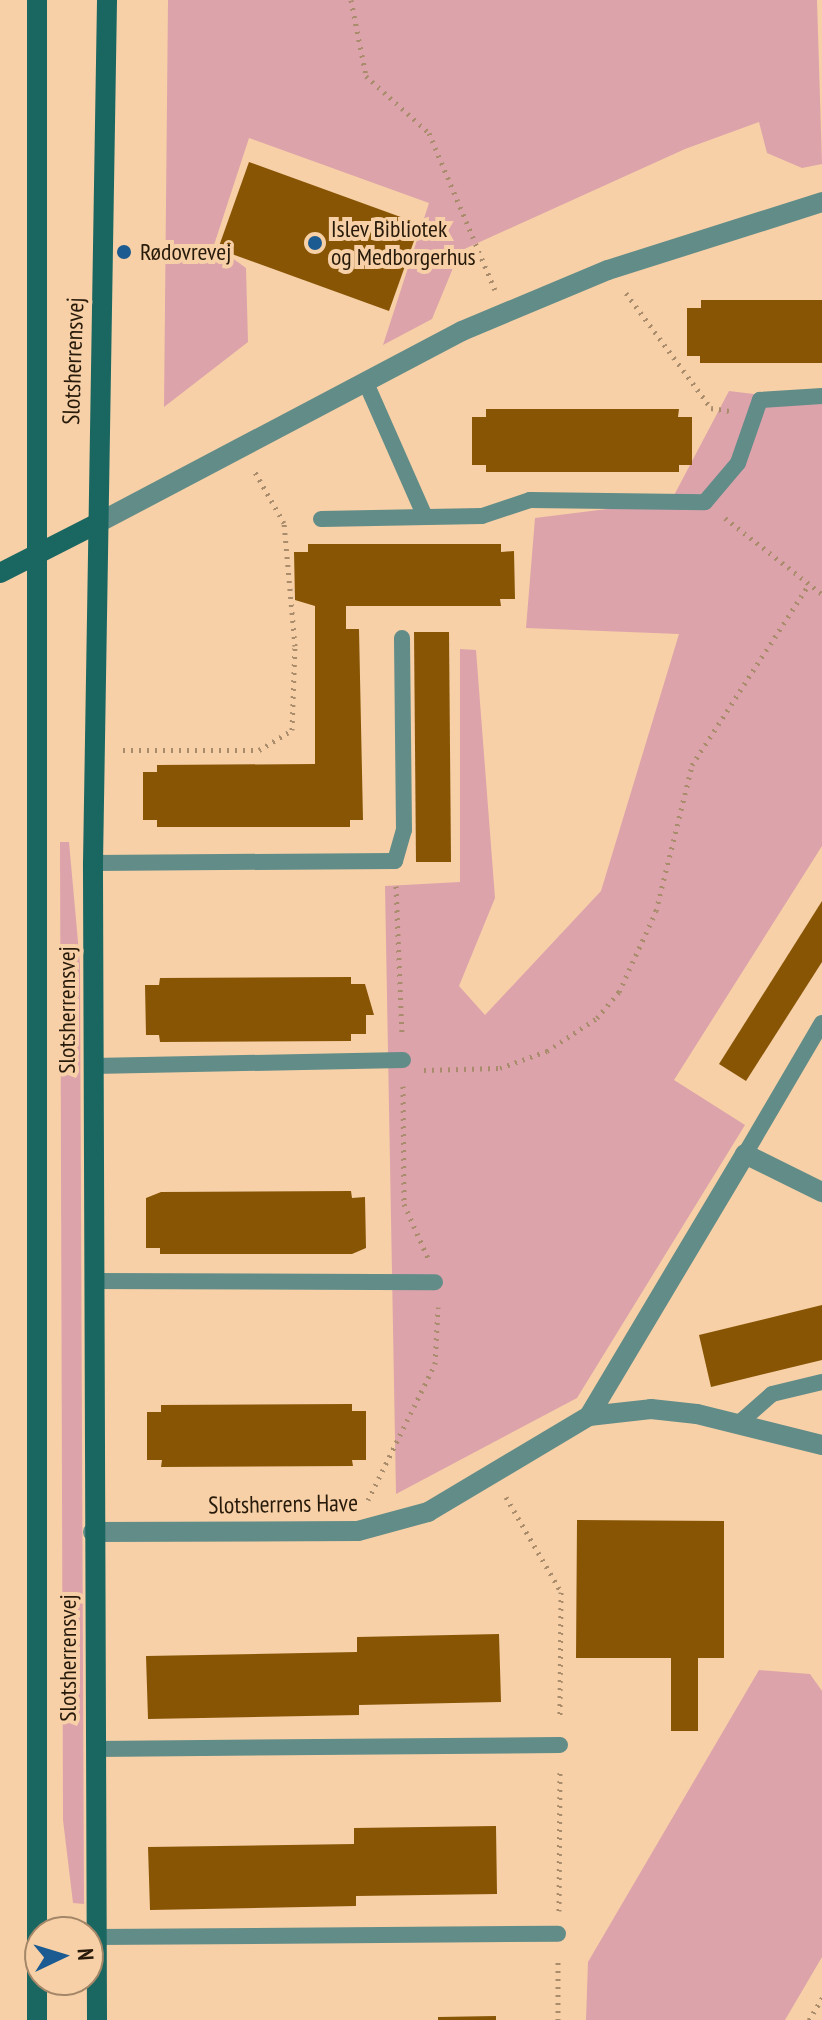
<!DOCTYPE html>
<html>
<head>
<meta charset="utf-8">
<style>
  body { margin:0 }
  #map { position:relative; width:822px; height:2020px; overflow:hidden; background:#f7d0a7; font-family:"PT Sans Narrow",sans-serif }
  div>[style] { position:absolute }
  .green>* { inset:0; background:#dca3ab }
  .building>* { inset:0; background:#885505 }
  .path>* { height:5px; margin-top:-2.5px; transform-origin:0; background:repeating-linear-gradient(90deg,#a98c6c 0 2px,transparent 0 8px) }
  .lane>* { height:16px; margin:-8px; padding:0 8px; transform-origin:8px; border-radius:8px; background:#618c88 }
  .street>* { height:20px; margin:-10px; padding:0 10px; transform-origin:10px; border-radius:10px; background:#618c88 }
  .secondary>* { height:20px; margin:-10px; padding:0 10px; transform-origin:10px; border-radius:10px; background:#1a6762 }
  .dots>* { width:22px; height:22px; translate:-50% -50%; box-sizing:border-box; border:4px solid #f7d0a7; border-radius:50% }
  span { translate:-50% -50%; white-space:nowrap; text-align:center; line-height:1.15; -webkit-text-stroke:8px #f7d0a7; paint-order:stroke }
  .poi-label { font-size:24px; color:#271a0a }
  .left { translate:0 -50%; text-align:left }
  .street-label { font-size:24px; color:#271a0a }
  .north { position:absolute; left:24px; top:1916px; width:80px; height:80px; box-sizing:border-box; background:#f7d0a7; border:2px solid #a48768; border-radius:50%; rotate:86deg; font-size:22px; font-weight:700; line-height:32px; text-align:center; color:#271a0a }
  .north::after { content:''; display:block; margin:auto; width:28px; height:36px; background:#1c5b91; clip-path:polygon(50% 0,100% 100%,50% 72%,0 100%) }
</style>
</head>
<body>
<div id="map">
  <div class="green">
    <i style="clip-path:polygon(168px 0,817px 0,822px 164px,802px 168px,767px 153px,759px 122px,685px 149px,460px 251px,432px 319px,383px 345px,429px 203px,249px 138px,214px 245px,246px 268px,248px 342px,164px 407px)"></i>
    <i style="clip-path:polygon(729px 391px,822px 402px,822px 846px,674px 1080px,745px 1125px,577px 1398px,396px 1494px,385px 886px,460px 882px,460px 649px,476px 650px,495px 898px,459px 986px,485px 1015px,601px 891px,679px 634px,526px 628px,535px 518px,671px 501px)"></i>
    <i style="clip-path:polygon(60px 842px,69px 842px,80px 964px,84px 1904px,73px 1903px,63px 1820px)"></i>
    <i style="clip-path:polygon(759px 1670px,810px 1674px,822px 1691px,822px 1957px,785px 2020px,586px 2020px,588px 1962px)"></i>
  </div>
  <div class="building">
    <i style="clip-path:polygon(249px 162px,420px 224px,389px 311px,218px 249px)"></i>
    <i style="clip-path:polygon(701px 300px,822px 300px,822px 363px,700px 363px,700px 356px,687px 356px,687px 308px,701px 308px)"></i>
    <i style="clip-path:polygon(486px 409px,679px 409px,678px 417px,692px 417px,692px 465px,679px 465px,679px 472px,486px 472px,486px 465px,472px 465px,472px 417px,486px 417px)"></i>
    <i style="clip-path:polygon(308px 544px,501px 544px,501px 552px,514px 551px,515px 599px,500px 599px,501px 606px,346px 606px,346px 629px,359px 629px,363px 820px,350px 820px,350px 827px,157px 827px,157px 820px,143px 820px,143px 772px,157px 772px,157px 765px,315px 764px,315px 606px,295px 600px,294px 552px,308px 552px)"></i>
    <i style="clip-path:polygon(414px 632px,449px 632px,451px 862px,416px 862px)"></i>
    <i style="clip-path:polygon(822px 901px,822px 962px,746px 1081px,719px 1064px)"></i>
    <i style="clip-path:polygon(351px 977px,351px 984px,365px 984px,374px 1015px,366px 1015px,366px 1034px,351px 1034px,351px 1041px,160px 1042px,159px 1035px,146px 1035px,145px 985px,159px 985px,160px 978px)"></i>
    <i style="clip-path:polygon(351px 1191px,352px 1198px,365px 1197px,366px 1248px,352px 1254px,160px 1254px,160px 1248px,146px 1248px,146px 1198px,161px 1192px)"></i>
    <i style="clip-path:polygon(822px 1305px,822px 1360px,711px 1387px,699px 1335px)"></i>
    <i style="clip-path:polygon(352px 1404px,352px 1411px,366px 1411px,366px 1460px,352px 1460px,353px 1466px,161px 1467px,162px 1460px,147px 1460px,147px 1412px,161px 1412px,161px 1405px)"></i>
    <i style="clip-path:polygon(577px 1520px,724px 1521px,724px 1658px,698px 1658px,698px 1731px,671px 1731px,671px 1658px,576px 1658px)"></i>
    <i style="clip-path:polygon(499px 1634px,501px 1702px,359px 1705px,359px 1715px,148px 1719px,146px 1656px,357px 1652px,357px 1637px)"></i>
    <i style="clip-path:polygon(496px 1826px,497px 1894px,356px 1896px,356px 1906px,150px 1910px,148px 1847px,354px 1844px,354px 1828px)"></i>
    <i style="clip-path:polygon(496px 2016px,496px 2020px,438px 2020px,438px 2017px)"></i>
  </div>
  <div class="path">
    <i style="left:351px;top:0;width:77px;rotate:78.8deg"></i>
    <i style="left:366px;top:76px;width:85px;rotate:42.1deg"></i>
    <i style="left:429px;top:133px;width:170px;rotate:67.2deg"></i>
    <i style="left:626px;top:293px;width:143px;rotate:53.5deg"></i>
    <i style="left:711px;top:408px;width:19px;rotate:9deg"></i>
    <i style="left:725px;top:518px;width:123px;rotate:38.1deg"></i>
    <i style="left:123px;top:750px;width:136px"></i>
    <i style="left:259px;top:750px;width:39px;rotate:-31deg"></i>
    <i style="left:292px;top:730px;width:84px;rotate:-88deg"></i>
    <i style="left:295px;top:646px;width:123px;rotate:-95.1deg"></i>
    <i style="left:284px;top:523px;width:59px;rotate:-119.6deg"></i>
    <i style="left:396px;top:886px;width:150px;rotate:87.7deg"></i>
    <i style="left:424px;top:1070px;width:76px;rotate:-1.5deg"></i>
    <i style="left:500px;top:1068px;width:50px;rotate:-19.9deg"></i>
    <i style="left:547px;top:1051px;width:60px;rotate:-33.4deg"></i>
    <i style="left:597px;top:1018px;width:34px;rotate:-50deg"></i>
    <i style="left:619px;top:992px;width:89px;rotate:-65.4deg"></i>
    <i style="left:656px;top:911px;width:150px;rotate:-76.1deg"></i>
    <i style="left:692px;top:765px;width:216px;rotate:-57.1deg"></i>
    <i style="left:403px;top:1086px;width:118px;rotate:89.5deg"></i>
    <i style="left:404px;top:1204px;width:59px;rotate:66deg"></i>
    <i style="left:506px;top:1497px;width:110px;rotate:59.9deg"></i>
    <i style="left:561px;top:1592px;width:127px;rotate:90.5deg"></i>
    <i style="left:368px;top:1500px;width:152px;rotate:-63.8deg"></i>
    <i style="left:435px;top:1364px;width:57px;rotate:-87deg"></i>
    <i style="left:559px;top:1911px;width:142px;rotate:-89.6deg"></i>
    <i style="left:558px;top:2020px;width:63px;rotate:-90deg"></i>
    <i style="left:809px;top:2020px;width:26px;rotate:-59deg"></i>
  </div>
  <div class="lane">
    <i style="left:366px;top:383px;width:146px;rotate:66.2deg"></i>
    <i style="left:321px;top:519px;width:161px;rotate:-1.1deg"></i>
    <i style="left:482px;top:516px;width:51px;rotate:-18.4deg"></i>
    <i style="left:530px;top:500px;width:175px;rotate:0.7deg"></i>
    <i style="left:705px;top:502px;width:51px;rotate:-49.8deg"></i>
    <i style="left:738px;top:463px;width:67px;rotate:-70.8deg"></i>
    <i style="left:760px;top:400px;width:62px;rotate:-3.7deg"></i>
    <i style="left:93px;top:863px;width:302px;rotate:-0.4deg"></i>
    <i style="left:395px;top:861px;width:32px;rotate:-74deg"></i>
    <i style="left:404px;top:830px;width:192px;rotate:-90.6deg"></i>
    <i style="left:93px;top:1066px;width:310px;rotate:-1.1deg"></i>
    <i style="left:745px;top:1154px;width:152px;rotate:-59.6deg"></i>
    <i style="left:93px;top:1281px;width:342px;rotate:0.2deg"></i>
    <i style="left:738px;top:1424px;width:45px;rotate:-41.4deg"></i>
    <i style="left:772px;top:1394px;width:51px;rotate:-13.5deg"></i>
    <i style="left:95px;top:1749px;width:465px;rotate:-0.5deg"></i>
    <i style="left:96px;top:1937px;width:462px;rotate:-0.4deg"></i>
  </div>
  <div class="street">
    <i style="left:96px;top:524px;width:414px;rotate:-27.8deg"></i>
    <i style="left:462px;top:331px;width:158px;rotate:-22.7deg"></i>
    <i style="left:608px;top:270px;width:225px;rotate:-17.6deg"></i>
    <i style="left:589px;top:1416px;width:305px;rotate:-59.2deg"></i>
    <i style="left:745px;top:1154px;width:86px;rotate:26.3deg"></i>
    <i style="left:93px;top:1532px;width:265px;rotate:-0.2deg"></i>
    <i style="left:358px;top:1531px;width:73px;rotate:-15.2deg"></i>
    <i style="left:428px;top:1512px;width:187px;rotate:-30.8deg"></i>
    <i style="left:589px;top:1416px;width:62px;rotate:-6.4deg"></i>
    <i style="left:651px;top:1409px;width:46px;rotate:6.2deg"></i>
    <i style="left:697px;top:1414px;width:129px;rotate:13.9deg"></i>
  </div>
  <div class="secondary">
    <i style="left:0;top:573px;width:108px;rotate:-27deg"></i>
    <i style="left:37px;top:2020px;width:2020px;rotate:-90deg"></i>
    <i style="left:97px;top:2020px;width:1157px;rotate:-90.2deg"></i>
    <i style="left:93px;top:863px;width:863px;rotate:-89.07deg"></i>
  </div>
  <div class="dots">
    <i style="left:315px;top:243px;background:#1c5b91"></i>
    <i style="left:124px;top:252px;background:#1c5b91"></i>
  </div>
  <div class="poi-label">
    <span class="left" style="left:331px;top:243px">Islev Bibliotek<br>og Medborgerhus</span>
    <span class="left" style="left:140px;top:252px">Rødovrevej</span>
  </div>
  <div class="street-label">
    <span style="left:73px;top:361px;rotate:-88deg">Slotsherrensvej</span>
    <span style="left:67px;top:1010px;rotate:-90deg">Slotsherrensvej</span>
    <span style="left:283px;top:1504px;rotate:-1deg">Slotsherrens Have</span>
    <span style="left:68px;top:1658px;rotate:-90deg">Slotsherrensvej</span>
  </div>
  <div class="north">N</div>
</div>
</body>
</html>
